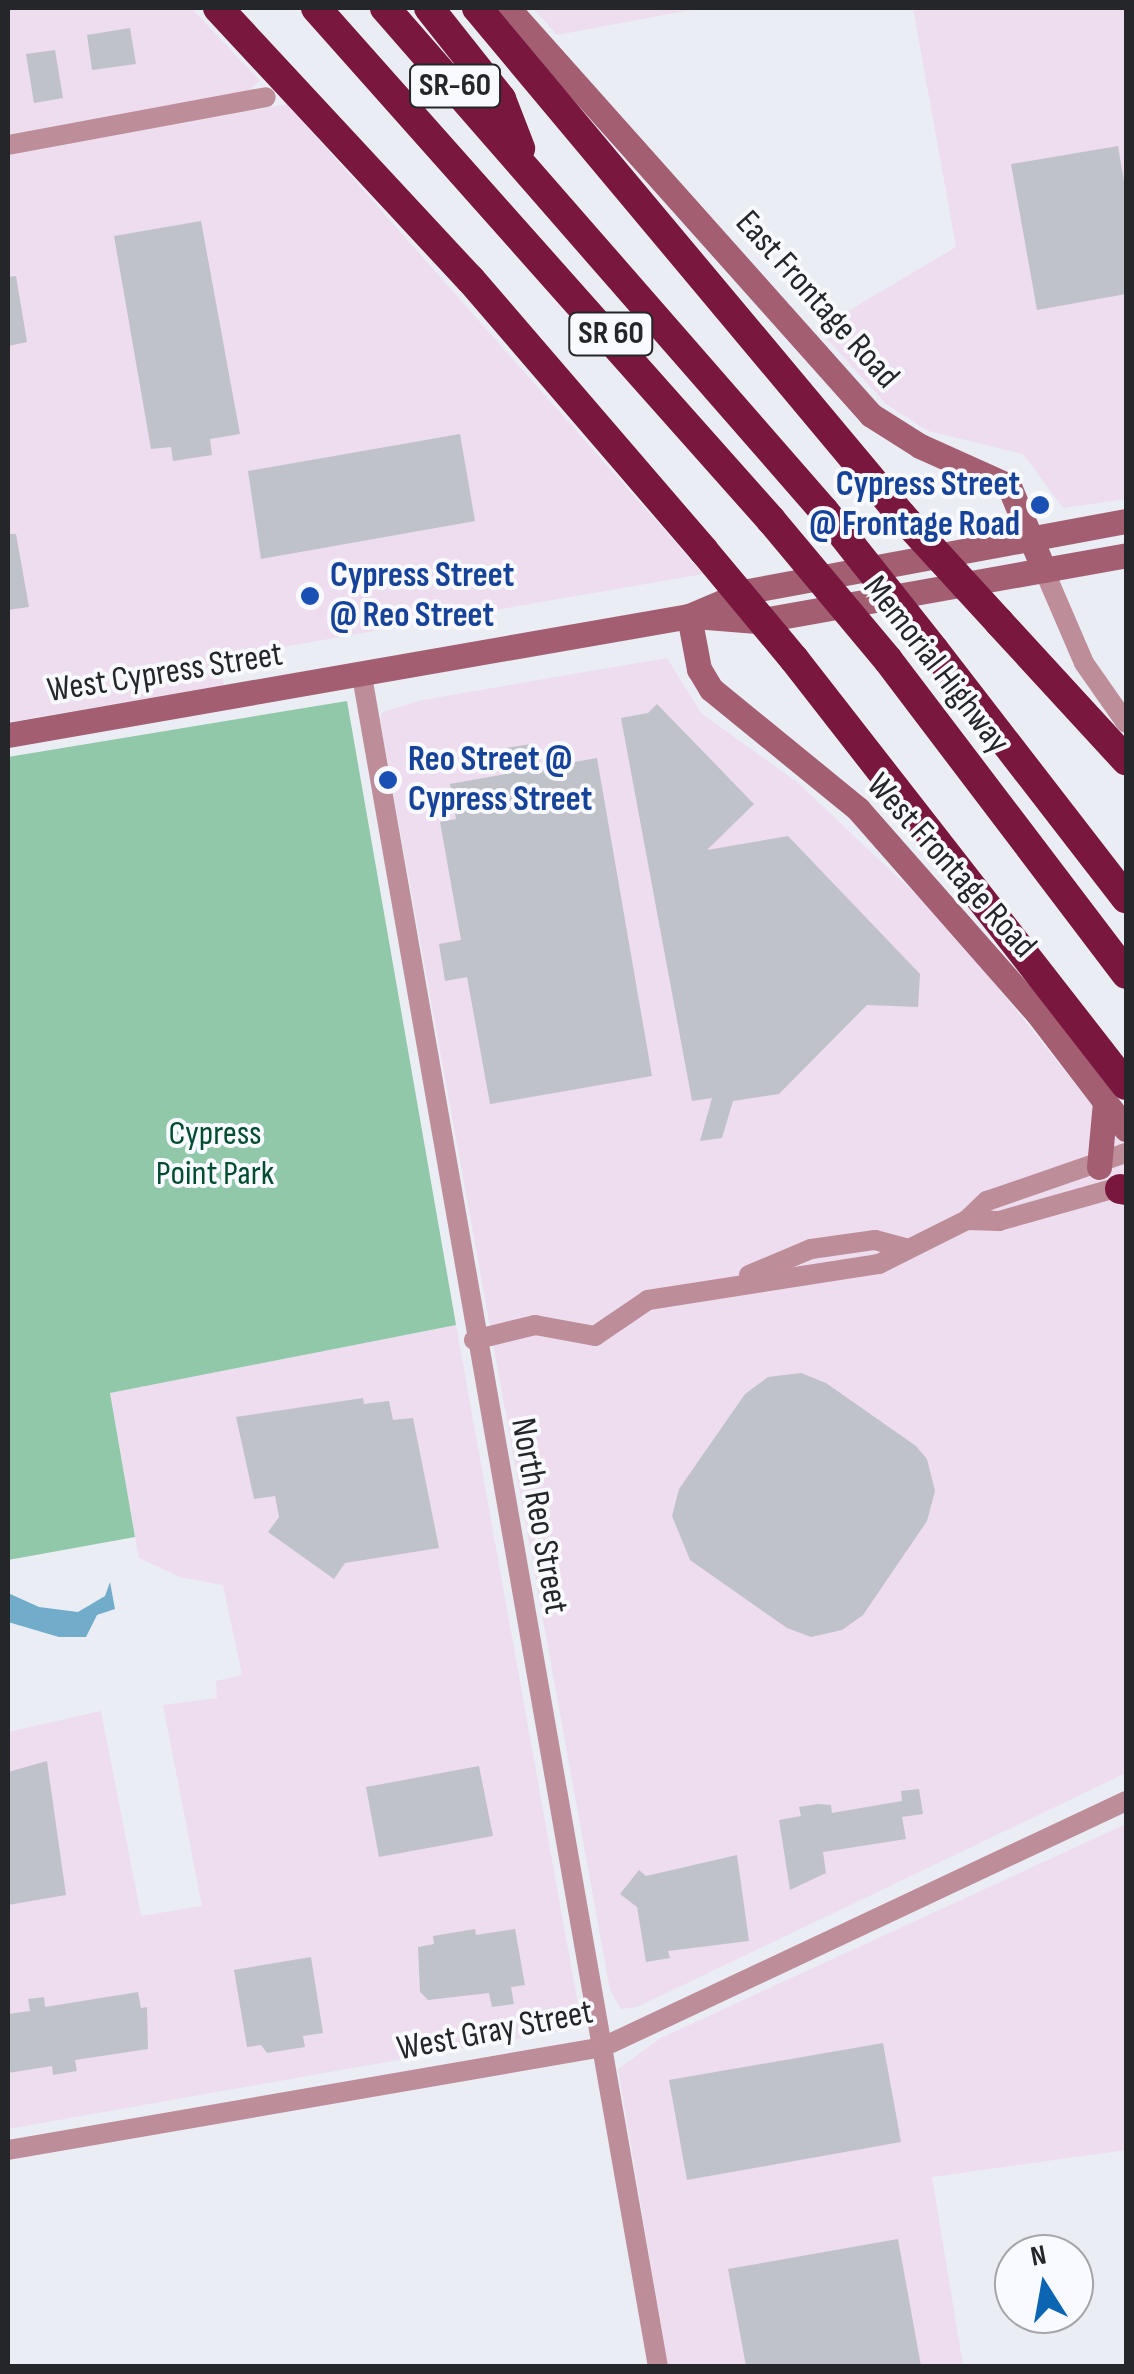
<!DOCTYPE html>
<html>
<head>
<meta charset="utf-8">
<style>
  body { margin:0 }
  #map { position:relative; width:1134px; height:2374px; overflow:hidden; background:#eaedf4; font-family:"Sofia Sans Condensed",sans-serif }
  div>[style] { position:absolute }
  .commercial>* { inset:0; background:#edddef }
  .green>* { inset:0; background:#90c8a9 }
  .water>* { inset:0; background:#71adcb }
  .building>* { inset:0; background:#c0c2c9 }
  .street>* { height:20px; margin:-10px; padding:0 10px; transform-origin:10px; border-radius:10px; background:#be8d9a }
  .secondary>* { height:25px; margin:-12.5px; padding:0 12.5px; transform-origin:12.5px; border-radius:12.5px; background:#a35e72 }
  .highway>* { height:30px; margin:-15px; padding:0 15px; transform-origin:15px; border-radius:15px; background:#7a173f }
  .highway-bridge>* { height:30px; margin:-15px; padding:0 15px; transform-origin:15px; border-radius:15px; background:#7a173f }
  .dots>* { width:28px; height:28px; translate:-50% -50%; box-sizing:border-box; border:5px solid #f9faff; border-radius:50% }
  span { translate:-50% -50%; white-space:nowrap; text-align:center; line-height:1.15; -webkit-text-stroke:8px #f9faff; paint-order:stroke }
  .shield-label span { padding:2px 8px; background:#f9faff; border:2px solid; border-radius:8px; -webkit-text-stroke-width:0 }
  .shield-label { font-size:32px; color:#252629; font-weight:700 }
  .street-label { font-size:35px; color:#252629 }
  .transit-label { font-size:35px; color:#164399; font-weight:700 }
  .right { translate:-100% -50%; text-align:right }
  .left { translate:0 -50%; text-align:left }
  .park-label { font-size:35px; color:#004d30 }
  .frame { position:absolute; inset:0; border:10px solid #252629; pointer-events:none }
  .north { position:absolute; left:994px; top:2234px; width:100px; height:100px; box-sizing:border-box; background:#f9faff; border:2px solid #a4a5a9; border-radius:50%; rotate:349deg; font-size:28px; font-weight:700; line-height:40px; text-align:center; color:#252629 }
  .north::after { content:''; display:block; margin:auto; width:35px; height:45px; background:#0c65b3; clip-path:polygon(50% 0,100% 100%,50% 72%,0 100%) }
</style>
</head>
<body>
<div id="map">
  <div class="commercial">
    <i style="clip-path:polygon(8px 8px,191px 8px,260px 81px,245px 93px,8px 137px)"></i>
    <i style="clip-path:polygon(533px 8px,701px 8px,557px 35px)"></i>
    <i style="clip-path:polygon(913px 8px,1126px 8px,1126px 499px,1063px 508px,1023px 454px,928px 431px,886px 404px,818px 329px,956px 247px)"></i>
    <i style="clip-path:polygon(287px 104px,703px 574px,219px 658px,224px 685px,8px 722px,8px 154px)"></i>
    <i style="clip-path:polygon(667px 658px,701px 713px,797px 782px,946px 923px,1126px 1147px,1126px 1773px,637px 2007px,621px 2009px,610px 1990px,380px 719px,382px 712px,423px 700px)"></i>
    <i style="clip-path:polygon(456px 1325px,580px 2016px,567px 2030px,8px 2129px,8px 1732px,101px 1711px,141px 1916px,202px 1906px,163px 1705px,217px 1698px,216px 1681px,242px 1675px,223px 1585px,180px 1577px,139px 1558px,110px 1393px)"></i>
    <i style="clip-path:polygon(1126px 1824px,1126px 2150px,932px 2177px,963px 2366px,668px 2366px,618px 2069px,661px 2038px)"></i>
  </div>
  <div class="green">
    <i style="clip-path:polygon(347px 701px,456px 1325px,110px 1393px,135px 1537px,8px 1560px,8px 757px)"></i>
  </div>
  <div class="water">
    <i style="clip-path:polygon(110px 1582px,115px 1609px,97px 1615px,86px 1637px,59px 1637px,8px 1622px,8px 1593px,39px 1607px,78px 1612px,105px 1596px)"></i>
  </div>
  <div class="building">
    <i style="clip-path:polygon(130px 28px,136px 64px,92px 70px,87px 35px)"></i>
    <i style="clip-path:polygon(55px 50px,63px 98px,34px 103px,26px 54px)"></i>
    <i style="clip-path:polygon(1118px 146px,1126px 193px,1126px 294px,1037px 310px,1011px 164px)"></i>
    <i style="clip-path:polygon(201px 221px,240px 434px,210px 439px,212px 455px,173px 461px,171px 447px,151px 449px,114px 236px)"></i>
    <i style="clip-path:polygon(16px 276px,27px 342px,8px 346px,8px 277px)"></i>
    <i style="clip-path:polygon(460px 434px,475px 521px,261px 559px,248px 471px)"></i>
    <i style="clip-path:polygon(8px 534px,16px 534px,29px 607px,8px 610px)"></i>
    <i style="clip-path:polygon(657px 704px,754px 804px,707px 850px,788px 836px,920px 974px,918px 1007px,867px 1005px,779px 1094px,733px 1101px,722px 1138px,700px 1141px,712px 1098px,692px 1101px,621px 718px,648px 713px)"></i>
    <i style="clip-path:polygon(531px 744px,535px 769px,597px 758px,652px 1076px,490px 1104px,467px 977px,445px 981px,439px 944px,461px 940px,440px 822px,456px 819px,450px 784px,511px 773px,506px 748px)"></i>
    <i style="clip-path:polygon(801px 1373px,826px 1383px,916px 1446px,927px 1459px,935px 1491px,927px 1521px,863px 1615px,842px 1630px,811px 1637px,787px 1628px,690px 1560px,672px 1516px,679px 1489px,745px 1394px,768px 1377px)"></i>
    <i style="clip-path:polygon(363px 1398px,364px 1404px,389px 1401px,393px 1420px,413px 1418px,439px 1548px,345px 1563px,334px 1579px,268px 1532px,279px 1517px,275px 1496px,254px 1499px,236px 1417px)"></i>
    <i style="clip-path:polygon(47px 1761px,66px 1895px,8px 1905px,8px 1772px)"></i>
    <i style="clip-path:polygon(479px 1766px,493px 1836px,379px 1857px,366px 1787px)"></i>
    <i style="clip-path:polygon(919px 1789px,923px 1814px,902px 1817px,906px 1839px,823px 1852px,826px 1873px,790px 1890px,779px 1820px,801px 1816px,799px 1807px,818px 1804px,831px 1805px,832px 1813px,902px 1801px,901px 1791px)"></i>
    <i style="clip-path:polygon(737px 1855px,749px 1941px,668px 1951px,670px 1958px,646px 1962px,637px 1907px,620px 1894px,639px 1870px,646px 1876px)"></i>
    <i style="clip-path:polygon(475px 1929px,476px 1935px,515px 1929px,525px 1985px,511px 1987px,514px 2004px,492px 2007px,489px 1993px,428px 2000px,420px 1992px,418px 1947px,434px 1944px,433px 1936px)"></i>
    <i style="clip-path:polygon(311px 1957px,323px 2033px,303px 2036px,305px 2047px,267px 2053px,261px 2045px,247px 2047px,234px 1970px)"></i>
    <i style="clip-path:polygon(138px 1992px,141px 2008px,147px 2007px,148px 2049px,75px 2060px,77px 2071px,53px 2075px,52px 2066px,8px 2073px,8px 2014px,30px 2011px,28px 1999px,44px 1997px,45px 2007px)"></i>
    <i style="clip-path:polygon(883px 2043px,901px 2142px,687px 2180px,669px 2080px)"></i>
    <i style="clip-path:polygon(898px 2239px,921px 2366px,746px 2366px,728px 2269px)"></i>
  </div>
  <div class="street">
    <i style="left:8px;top:145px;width:262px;rotate:-10.5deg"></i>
    <i style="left:1044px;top:570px;width:101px;rotate:66.7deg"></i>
    <i style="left:1084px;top:663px;width:73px;rotate:55deg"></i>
    <i style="left:362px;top:676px;width:1716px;rotate:80.07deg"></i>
    <i style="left:967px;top:1220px;width:32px;rotate:2deg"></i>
    <i style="left:999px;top:1221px;width:132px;rotate:-15.8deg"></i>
    <i style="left:749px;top:1275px;width:67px;rotate:-22.8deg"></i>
    <i style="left:811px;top:1249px;width:65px;rotate:-8deg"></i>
    <i style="left:875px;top:1240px;width:31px;rotate:15deg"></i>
    <i style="left:474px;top:1340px;width:63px;rotate:-13.8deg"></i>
    <i style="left:535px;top:1325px;width:61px;rotate:10.4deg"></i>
    <i style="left:595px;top:1336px;width:64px;rotate:-34.2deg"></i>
    <i style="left:648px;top:1300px;width:234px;rotate:-8.9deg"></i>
    <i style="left:879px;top:1264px;width:98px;rotate:-26.6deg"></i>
    <i style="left:967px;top:1220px;width:28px;rotate:-44deg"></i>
    <i style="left:987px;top:1201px;width:147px;rotate:-19.1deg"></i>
    <i style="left:8px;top:2150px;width:604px;rotate:-9.82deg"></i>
    <i style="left:603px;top:2047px;width:578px;rotate:-25.19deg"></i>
  </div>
  <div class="secondary">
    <i style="left:508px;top:8px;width:545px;rotate:48.27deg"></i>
    <i style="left:871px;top:415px;width:58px;rotate:32.3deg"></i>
    <i style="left:920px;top:446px;width:98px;rotate:24.2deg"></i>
    <i style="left:1009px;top:486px;width:91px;rotate:67.4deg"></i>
    <i style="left:689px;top:616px;width:54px;rotate:79.3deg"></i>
    <i style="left:699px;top:669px;width:23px;rotate:59deg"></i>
    <i style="left:711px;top:689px;width:190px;rotate:39.2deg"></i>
    <i style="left:858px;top:809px;width:273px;rotate:48.7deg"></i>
    <i style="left:1038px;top:1014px;width:145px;rotate:52.6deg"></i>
    <i style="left:694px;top:616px;width:63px;rotate:4.5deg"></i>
    <i style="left:757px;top:621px;width:375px;rotate:-10.1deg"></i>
    <i style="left:8px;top:735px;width:691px;rotate:-9.91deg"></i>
    <i style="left:689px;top:616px;width:64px;rotate:-23deg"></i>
    <i style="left:748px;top:591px;width:384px;rotate:-10.5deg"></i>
    <i style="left:1099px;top:1167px;width:65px;rotate:-84.7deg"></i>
  </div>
  <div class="highway">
    <i style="left:218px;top:8px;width:371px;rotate:47.1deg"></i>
    <i style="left:471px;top:280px;width:357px;rotate:49.3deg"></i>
    <i style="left:316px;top:8px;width:685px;rotate:48.37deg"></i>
    <i style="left:385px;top:8px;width:668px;rotate:48.89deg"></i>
    <i style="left:429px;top:8px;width:116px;rotate:51.6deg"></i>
    <i style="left:501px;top:99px;width:53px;rotate:68.8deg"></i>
    <i style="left:477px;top:8px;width:661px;rotate:50.09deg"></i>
    <i style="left:999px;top:622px;width:188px;rotate:47.4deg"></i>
    <i style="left:934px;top:650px;width:314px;rotate:52.3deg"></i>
    <i style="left:794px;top:659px;width:540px;rotate:52.07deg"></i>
    <i style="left:888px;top:660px;width:394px;rotate:52.8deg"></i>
    <i style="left:1120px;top:1189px;width:6px;rotate:9deg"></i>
  </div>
  <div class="highway-bridge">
    <i style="left:824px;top:511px;width:177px;rotate:51.6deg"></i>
    <i style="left:901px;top:515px;width:145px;rotate:47.5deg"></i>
    <i style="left:771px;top:520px;width:182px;rotate:50.1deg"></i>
    <i style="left:704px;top:551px;width:141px;rotate:50.2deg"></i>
  </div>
  <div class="dots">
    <i style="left:1040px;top:505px;background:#1a4fb4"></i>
    <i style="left:310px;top:596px;background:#1a4fb4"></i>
    <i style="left:388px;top:780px;background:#1a4fb4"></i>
  </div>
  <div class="shield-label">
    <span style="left:455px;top:86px">SR-60</span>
    <span style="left:611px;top:334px">SR 60</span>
  </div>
  <div class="street-label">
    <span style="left:817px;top:300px;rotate:48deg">East Frontage Road</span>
    <span style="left:936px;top:665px;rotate:52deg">Memorial Highway</span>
    <span style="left:165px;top:673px;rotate:-9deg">West Cypress Street</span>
    <span style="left:951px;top:866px;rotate:48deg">West Frontage Road</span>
    <span style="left:539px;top:1516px;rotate:80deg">North Reo Street</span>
    <span style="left:495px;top:2031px;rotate:-11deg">West Gray Street</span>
  </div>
  <div class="transit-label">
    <span class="right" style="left:1020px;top:505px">Cypress Street<br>@ Frontage Road</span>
    <span class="left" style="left:330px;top:596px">Cypress Street<br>@ Reo Street</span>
    <span class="left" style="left:408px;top:780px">Reo Street @<br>Cypress Street</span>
  </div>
  <div class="park-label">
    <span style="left:215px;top:1154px">Cypress<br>Point Park</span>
  </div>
  <div class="frame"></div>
  <div class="north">N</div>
</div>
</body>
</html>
